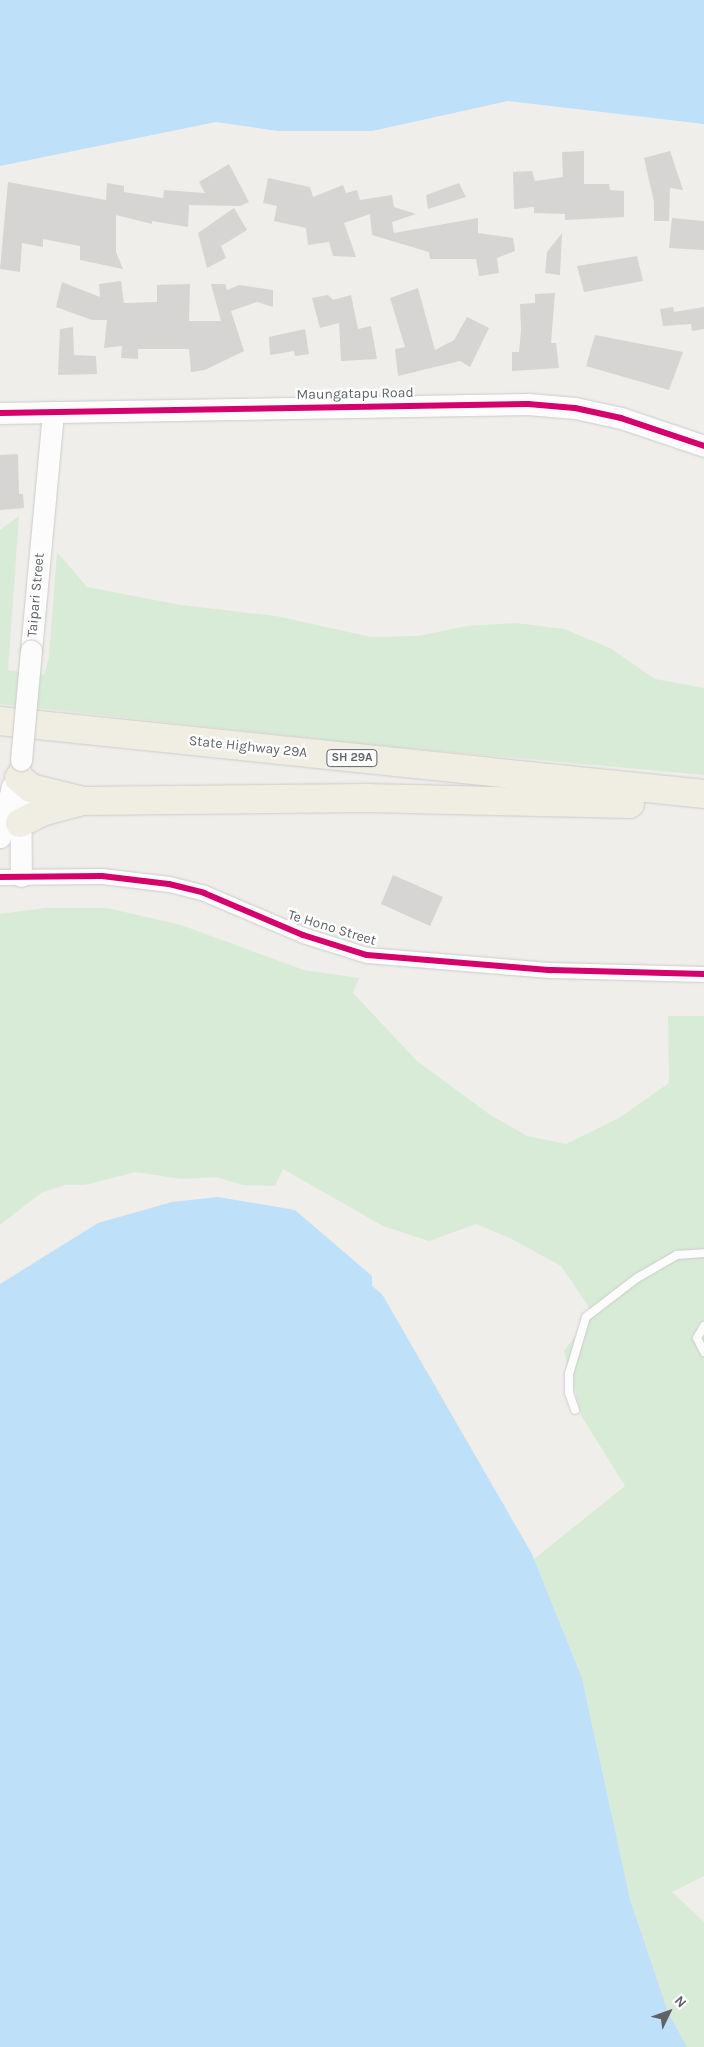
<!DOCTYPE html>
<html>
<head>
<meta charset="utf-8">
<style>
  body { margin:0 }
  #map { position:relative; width:704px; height:2047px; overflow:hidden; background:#efeeea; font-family:Karla,sans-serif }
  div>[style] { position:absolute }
  .green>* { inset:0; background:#d8ebd6 }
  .water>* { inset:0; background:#bfe0f9 }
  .building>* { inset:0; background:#d6d5d3 }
  .roads { filter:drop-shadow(0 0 1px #cbcccc) drop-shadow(0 0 1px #cbcccc) }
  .lane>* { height:8px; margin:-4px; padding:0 4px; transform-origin:4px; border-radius:4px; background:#fdfcfc }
  .street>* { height:15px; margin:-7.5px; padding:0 7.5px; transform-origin:7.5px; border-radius:7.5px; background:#fdfcfc }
  .secondary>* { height:21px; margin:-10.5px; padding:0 10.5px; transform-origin:10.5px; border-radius:10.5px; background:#fdfcfc }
  .highway>* { height:28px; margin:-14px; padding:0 14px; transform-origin:14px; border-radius:14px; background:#f0ede3 }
  .bridges { filter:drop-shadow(0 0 1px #cacacb) drop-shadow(0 0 1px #cacacb) }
  .secondary-bridge>* { height:21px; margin:-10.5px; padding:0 10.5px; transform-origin:10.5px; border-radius:10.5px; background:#fdfcfc }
  .cycleway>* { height:6px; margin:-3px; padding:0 3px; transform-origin:3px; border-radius:3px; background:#d6006c }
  span { translate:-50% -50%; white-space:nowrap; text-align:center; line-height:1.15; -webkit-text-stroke:4.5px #fff; paint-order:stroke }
  .shield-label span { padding:1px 4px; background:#fff; border:1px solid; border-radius:4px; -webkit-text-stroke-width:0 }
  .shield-label { font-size:12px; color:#5f6368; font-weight:700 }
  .street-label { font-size:14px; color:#5f6368 }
  .north { position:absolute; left:644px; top:1987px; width:50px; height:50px; -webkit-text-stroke:4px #fff; paint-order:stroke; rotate:48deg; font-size:14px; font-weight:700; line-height:20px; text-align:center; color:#5f6368 }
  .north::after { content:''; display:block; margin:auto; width:18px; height:22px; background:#5f6368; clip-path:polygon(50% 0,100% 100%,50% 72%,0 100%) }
</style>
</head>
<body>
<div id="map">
  <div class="green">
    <i style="clip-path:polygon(19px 516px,8px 670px,44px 675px,49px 657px,57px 552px,87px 587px,181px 605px,276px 616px,371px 637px,418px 636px,467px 626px,516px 623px,564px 629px,610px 648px,655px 679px,704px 688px,704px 775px,362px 744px,0 704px,0 530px)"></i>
    <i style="clip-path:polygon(45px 908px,107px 908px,181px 925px,304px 970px,359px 978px,353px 993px,417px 1061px,489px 1114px,527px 1136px,566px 1144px,619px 1118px,669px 1083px,668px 1016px,704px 1016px,704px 1876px,672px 1892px,704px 1922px,704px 2047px,687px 2047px,668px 2012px,630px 1899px,582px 1678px,534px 1559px,625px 1486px,582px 1417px,564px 1351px,593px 1313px,561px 1266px,510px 1238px,476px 1224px,429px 1241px,383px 1226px,283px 1169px,275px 1186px,243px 1185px,216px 1177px,181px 1179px,136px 1172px,85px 1185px,65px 1185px,41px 1193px,0 1225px,0 914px)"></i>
  </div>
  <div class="water">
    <i style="clip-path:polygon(0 0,704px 0,704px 124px,508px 101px,372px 131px,278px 131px,216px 122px,0 166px)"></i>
    <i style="clip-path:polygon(218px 1197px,295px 1210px,372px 1276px,372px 1286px,382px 1294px,532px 1554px,582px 1678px,630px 1899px,668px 2012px,687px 2047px,0 2047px,0 1284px,98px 1223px,172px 1202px)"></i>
  </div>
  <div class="building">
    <i style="clip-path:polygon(584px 151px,584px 184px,609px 184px,610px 190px,624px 191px,624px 217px,565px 220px,565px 214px,534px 213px,534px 207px,514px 209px,513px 172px,532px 171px,535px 181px,563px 177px,562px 152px)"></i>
    <i style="clip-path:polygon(670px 151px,683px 190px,670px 188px,669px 221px,654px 221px,654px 202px,644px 158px)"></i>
    <i style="clip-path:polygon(229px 164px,249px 202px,240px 206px,189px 205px,188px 227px,152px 221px,152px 224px,116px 215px,116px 252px,123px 269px,80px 260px,80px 246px,43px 239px,43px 247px,22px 243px,20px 272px,0 269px,8px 182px,106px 200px,107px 183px,124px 186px,124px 192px,163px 198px,164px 190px,205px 193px,199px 182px)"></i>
    <i style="clip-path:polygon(268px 178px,310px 187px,313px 197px,343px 185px,346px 193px,357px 190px,360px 200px,392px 195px,394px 207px,416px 214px,392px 222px,394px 233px,478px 218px,478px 233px,513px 238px,515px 251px,497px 258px,499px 273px,479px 276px,476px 259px,430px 259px,429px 252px,372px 235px,370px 214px,344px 223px,356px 257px,333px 256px,329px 242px,308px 245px,306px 228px,274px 221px,277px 206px,263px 203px)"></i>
    <i style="clip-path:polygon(459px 183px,466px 197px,428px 209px,426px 195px)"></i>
    <i style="clip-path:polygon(234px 208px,247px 230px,221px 246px,226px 258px,207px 268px,198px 233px)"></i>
    <i style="clip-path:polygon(672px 218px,704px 221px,704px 250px,669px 248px)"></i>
    <i style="clip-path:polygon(562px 233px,560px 275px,545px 273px,547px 252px)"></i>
    <i style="clip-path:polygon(637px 256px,643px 281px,584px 292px,577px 266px)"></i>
    <i style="clip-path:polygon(121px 281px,124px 303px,157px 302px,157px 285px,190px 284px,189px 321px,221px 321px,211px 284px,225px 284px,227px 290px,239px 285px,273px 290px,273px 307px,257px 302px,231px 311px,244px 351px,205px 370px,191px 372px,189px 349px,138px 349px,138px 359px,121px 358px,122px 346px,104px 348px,107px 320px,92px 320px,56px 307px,62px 282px,100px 297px,99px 284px)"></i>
    <i style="clip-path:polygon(418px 288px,435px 350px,454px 340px,467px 317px,489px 328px,470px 367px,460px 361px,398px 376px,395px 349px,405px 347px,390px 298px)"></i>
    <i style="clip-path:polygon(555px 293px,551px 343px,556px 343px,559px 368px,512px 371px,512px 352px,519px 352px,521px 330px,520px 304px,535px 303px,535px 294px)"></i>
    <i style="clip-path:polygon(328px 295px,333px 300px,351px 295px,358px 329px,371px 326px,377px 359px,341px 361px,339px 323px,320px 328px,312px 298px)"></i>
    <i style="clip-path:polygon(673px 307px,674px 312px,704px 307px,704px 329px,692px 331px,691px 324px,663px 326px,660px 309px)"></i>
    <i style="clip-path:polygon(73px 327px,74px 355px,96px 356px,97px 374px,58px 375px,60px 329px)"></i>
    <i style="clip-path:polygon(305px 329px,309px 354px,295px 356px,294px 351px,270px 355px,269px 337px)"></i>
    <i style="clip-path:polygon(595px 335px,683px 352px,669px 390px,586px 366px)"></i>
    <i style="clip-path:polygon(18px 454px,19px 494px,23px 494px,24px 508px,0 510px,0 455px)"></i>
    <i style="clip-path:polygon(393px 875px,443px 897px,430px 926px,381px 904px)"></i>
  </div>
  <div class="roads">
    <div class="lane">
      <i style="left:704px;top:1326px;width:14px;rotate:120deg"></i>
      <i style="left:697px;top:1338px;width:16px;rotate:63deg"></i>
      <i style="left:575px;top:1410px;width:18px;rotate:-109deg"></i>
      <i style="left:569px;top:1393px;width:19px;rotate:-90deg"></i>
      <i style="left:569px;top:1374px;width:59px;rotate:-73.4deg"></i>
      <i style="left:586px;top:1317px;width:64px;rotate:-37.4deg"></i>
      <i style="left:637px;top:1278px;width:46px;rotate:-29.9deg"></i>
      <i style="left:677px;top:1255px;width:27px;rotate:-4deg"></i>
    </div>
    <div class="street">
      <i style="left:0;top:877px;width:102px;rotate:-0.6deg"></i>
      <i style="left:102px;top:876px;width:67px;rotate:6.8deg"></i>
      <i style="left:169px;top:884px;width:36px;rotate:14deg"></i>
      <i style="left:204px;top:893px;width:108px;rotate:23deg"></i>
      <i style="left:303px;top:935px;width:67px;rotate:17.4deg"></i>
      <i style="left:367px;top:955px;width:185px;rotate:4.7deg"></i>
      <i style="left:551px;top:970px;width:153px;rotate:1.5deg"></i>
    </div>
    <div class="secondary">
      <i style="left:0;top:413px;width:528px;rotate:-0.98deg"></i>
      <i style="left:528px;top:404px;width:47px;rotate:4.9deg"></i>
      <i style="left:575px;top:408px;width:47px;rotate:12.3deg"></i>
      <i style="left:621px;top:418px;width:88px;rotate:18.6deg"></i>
      <i style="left:31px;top:650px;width:239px;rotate:-84.7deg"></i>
      <i style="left:20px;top:769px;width:107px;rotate:89.5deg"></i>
      <i style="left:0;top:837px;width:52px;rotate:-76.8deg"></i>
    </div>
    <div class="highway">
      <i style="left:0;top:721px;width:708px;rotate:5.92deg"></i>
      <i style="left:19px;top:778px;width:16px;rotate:40deg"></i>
      <i style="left:31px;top:788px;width:54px;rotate:14deg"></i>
      <i style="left:83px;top:801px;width:283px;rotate:-0.6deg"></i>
      <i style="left:366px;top:798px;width:264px;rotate:1.3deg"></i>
      <i style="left:20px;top:823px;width:28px;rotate:-26deg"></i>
      <i style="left:45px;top:811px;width:35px;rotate:-15deg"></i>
    </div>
  </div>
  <div class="bridges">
    <div class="secondary-bridge">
      <i style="left:21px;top:760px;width:110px;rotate:-84.8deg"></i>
    </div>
  </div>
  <div class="cycleway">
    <i style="left:0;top:413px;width:528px;rotate:-0.98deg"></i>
    <i style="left:528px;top:404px;width:47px;rotate:4.9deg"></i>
    <i style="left:575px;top:408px;width:47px;rotate:12.3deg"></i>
    <i style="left:621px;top:418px;width:88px;rotate:18.6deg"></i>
    <i style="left:0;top:877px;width:102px;rotate:-0.6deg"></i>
    <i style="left:102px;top:876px;width:67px;rotate:6.8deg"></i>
    <i style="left:169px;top:884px;width:36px;rotate:14deg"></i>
    <i style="left:204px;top:893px;width:108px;rotate:23deg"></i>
    <i style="left:303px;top:935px;width:67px;rotate:17.4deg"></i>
    <i style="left:367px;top:955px;width:185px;rotate:4.7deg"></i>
    <i style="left:551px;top:970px;width:153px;rotate:1.5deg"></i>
  </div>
  <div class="shield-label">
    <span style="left:352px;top:758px">SH 29A</span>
  </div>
  <div class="street-label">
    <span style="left:355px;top:394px;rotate:-1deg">Maungatapu Road</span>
    <span style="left:36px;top:595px;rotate:-85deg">Taipari Street</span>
    <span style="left:248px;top:747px;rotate:6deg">State Highway 29A</span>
    <span style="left:332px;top:928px;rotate:17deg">Te Hono Street</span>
  </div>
  <div class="north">N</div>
</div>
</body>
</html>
